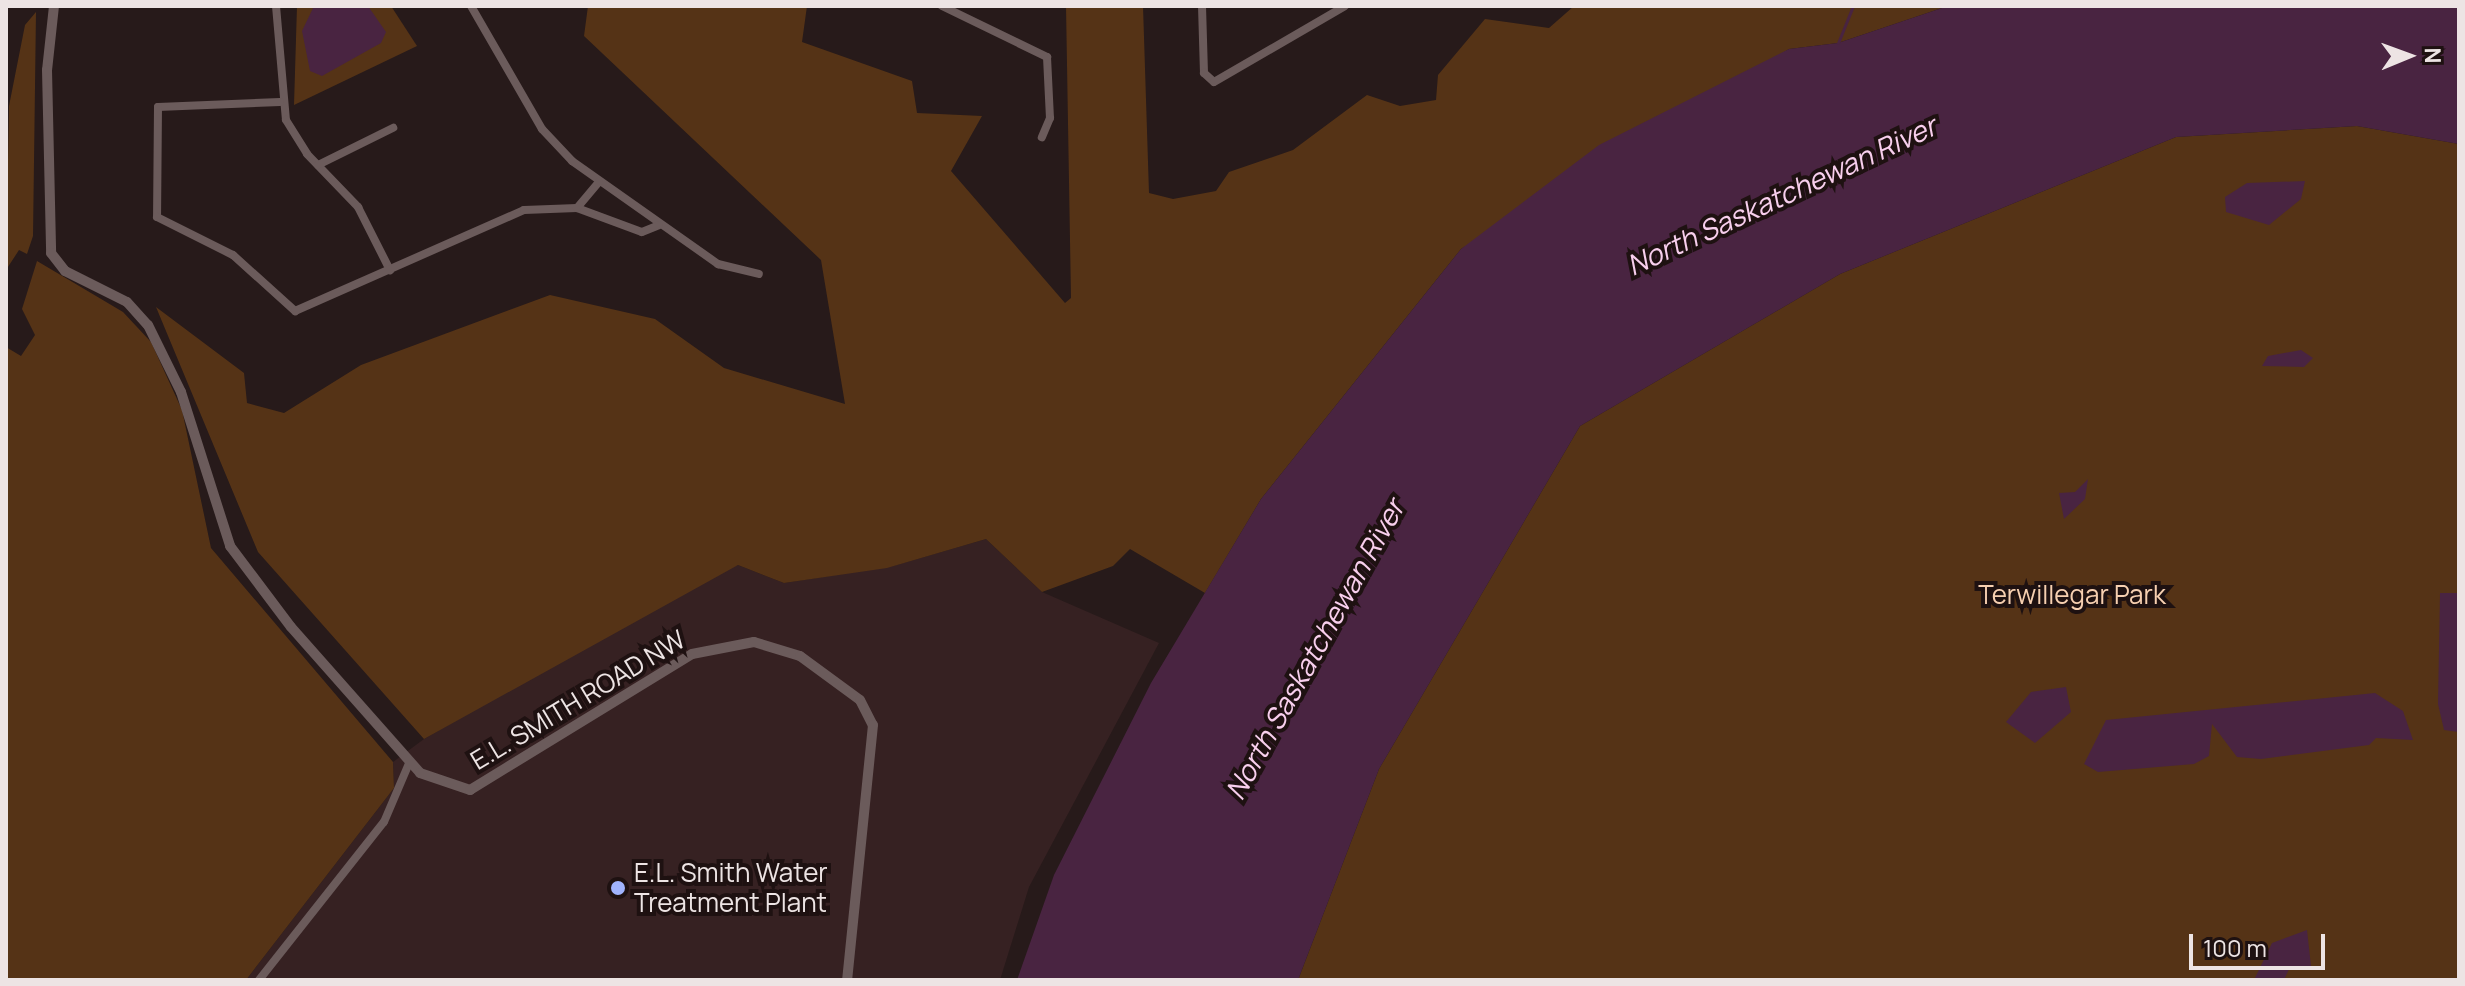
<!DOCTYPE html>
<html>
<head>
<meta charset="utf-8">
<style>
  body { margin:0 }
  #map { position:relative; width:2465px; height:986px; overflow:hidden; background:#271a1a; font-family:Manrope,sans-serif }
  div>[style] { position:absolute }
  .built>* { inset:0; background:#362122 }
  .green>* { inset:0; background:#553316 }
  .water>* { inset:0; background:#492441 }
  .stream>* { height:3px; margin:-1.5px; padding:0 1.5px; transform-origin:1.5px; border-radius:1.5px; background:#492441 }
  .minor>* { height:8px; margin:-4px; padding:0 4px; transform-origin:4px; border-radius:4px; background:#6b5b5b }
  .tertiary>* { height:10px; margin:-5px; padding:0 5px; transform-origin:5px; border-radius:5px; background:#6b5b5b }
  .dots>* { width:22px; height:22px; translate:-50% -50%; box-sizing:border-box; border:4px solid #1e1111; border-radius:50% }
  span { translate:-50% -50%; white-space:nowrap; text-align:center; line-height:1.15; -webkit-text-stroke:8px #1e1111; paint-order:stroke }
  .park-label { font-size:26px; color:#f6cfb0 }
  .street-label { font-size:26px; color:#ede4e4 }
  .poi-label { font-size:26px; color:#ede4e4 }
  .left { translate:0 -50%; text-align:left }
  .water-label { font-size:28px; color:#f8cfed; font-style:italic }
  .frame { position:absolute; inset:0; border:8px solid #ede4e4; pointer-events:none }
  .north { position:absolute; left:2369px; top:16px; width:80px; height:80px; -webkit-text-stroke:6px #1e1111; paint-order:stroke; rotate:89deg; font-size:22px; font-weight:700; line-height:32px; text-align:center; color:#ede4e4 }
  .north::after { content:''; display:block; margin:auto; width:28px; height:36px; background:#ede4e4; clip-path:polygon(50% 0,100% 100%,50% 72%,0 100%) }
  .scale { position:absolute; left:2189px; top:934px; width:136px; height:36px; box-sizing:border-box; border:4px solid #ede4e4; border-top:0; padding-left:10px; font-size:24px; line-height:28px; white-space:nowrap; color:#ede4e4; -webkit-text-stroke:6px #1e1111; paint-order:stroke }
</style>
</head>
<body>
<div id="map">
  <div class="built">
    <i style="clip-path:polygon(986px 539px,1042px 592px,1159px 643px,1029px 887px,1000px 980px,246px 980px,394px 788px,393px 762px,424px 739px,707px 576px,738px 565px,784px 583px,893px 566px)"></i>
  </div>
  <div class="green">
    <i style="clip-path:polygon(297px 6px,391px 6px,417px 46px,294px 105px)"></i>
    <i style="clip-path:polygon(588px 6px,807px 6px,802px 42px,912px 81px,917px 113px,982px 116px,951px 171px,1065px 303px,1071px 298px,1066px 6px,1143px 6px,1149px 193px,1173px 199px,1216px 191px,1229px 172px,1293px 150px,1367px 95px,1400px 106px,1436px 100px,1438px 75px,1485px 19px,1549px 28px,1574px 6px,1948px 6px,1838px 43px,1789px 49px,1461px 249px,1261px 499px,1205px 593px,1130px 549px,1113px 566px,1042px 592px,986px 539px,887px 568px,784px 583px,738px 565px,424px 739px,258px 552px,156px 307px,244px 373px,247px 403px,284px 413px,361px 365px,550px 295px,655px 319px,724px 368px,845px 404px,821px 260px,584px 36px)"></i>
    <i style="clip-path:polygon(36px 12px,33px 236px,27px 254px,19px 250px,6px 270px,9px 106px,25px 25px)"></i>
    <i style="clip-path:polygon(2357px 126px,2459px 144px,2459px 980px,1298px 980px,1379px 769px,1580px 426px,1840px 274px,2176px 137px)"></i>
    <i style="clip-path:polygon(37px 261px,123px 312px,151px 342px,182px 410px,211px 548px,393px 762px,394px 788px,246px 980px,6px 980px,6px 347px,21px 356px,35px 335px,22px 309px)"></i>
  </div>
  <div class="water">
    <i style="clip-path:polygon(314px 6px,368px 6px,386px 32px,381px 43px,322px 76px,310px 71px,302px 31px)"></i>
    <i style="clip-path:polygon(1948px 6px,2459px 6px,2459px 144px,2357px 126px,2176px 137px,1840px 274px,1580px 426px,1379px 769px,1298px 980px,1017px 980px,1054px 875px,1151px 683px,1261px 499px,1461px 249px,1599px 145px,1789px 49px,1838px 43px)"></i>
    <i style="clip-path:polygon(2305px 181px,2301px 199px,2269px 225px,2226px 212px,2225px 197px,2247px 183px)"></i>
    <i style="clip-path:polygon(2301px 350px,2313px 358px,2304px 367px,2262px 366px,2268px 356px)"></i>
    <i style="clip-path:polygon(2088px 479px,2085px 499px,2064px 519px,2059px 493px,2075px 492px)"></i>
    <i style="clip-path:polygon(2440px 593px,2459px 593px,2459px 732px,2444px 730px,2438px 704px)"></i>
    <i style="clip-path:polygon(2066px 687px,2071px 712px,2035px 743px,2006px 722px,2031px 692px)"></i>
    <i style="clip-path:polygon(2375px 693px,2403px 711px,2413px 740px,2376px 738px,2369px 745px,2261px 759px,2237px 757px,2212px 724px,2209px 756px,2194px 764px,2098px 772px,2084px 764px,2106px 720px)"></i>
    <i style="clip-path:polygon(2307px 930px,2311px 966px,2290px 967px,2284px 980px,2254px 980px,2272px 943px)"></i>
  </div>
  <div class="stream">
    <i style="left:1838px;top:43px;width:40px;rotate:-68deg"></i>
  </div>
  <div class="minor">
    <i style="left:276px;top:6px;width:114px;rotate:85deg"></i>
    <i style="left:286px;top:120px;width:40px;rotate:58deg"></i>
    <i style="left:307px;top:154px;width:74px;rotate:46.1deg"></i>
    <i style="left:358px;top:207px;width:71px;rotate:63.1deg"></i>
    <i style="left:471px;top:6px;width:142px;rotate:60deg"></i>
    <i style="left:542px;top:129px;width:44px;rotate:46.8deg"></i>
    <i style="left:572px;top:161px;width:179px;rotate:35.2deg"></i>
    <i style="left:718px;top:264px;width:42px;rotate:13.7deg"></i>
    <i style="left:942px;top:6px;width:117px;rotate:25.9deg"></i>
    <i style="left:1047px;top:57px;width:61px;rotate:87.2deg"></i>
    <i style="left:1050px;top:118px;width:21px;rotate:113deg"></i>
    <i style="left:1202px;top:6px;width:67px;rotate:88.3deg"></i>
    <i style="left:1204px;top:73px;width:13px;rotate:42deg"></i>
    <i style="left:1214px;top:82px;width:151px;rotate:-30.1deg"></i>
    <i style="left:280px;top:102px;width:122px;rotate:177.7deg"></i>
    <i style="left:158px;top:107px;width:110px;rotate:90.5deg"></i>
    <i style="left:157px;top:217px;width:85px;rotate:26.6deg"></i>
    <i style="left:233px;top:255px;width:84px;rotate:42.1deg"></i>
    <i style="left:295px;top:311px;width:250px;rotate:-23.8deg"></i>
    <i style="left:524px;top:210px;width:53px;rotate:-2.2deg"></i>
    <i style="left:577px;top:208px;width:69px;rotate:20.3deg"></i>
    <i style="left:642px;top:232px;width:18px;rotate:-22deg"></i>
    <i style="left:318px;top:165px;width:84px;rotate:-26.3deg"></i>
    <i style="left:577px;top:208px;width:34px;rotate:-50deg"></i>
    <i style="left:259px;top:980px;width:201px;rotate:-51.7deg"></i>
    <i style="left:384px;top:822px;width:66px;rotate:-66.9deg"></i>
  </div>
  <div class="tertiary">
    <i style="left:54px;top:6px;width:64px;rotate:96.2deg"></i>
    <i style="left:47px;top:70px;width:183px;rotate:88.7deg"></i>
    <i style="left:51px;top:253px;width:23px;rotate:52deg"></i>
    <i style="left:65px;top:271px;width:69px;rotate:26.6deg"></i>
    <i style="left:127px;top:302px;width:31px;rotate:48deg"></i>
    <i style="left:148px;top:325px;width:75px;rotate:63.8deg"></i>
    <i style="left:181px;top:392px;width:162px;rotate:72.3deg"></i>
    <i style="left:230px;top:546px;width:101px;rotate:53deg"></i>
    <i style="left:291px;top:627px;width:195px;rotate:48.5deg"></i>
    <i style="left:420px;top:773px;width:53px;rotate:18.8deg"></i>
    <i style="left:470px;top:790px;width:260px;rotate:-31.5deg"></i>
    <i style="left:692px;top:654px;width:63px;rotate:-11deg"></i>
    <i style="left:754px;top:642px;width:48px;rotate:16.9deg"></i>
    <i style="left:800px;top:656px;width:74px;rotate:36.3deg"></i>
    <i style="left:860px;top:700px;width:28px;rotate:63deg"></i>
    <i style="left:873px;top:725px;width:256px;rotate:95.8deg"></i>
  </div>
  <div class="dots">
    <i style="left:618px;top:888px;background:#a0b3fd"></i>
  </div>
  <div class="park-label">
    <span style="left:2072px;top:595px">Terwillegar Park</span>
  </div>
  <div class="street-label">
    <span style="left:578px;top:700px;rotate:-31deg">E.L. SMITH ROAD NW</span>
  </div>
  <div class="poi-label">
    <span class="left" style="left:634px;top:888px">E.L. Smith Water<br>Treatment Plant</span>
  </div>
  <div class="water-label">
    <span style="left:1781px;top:195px;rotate:-25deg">North Saskatchewan River</span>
    <span style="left:1314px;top:649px;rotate:-61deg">North Saskatchewan River</span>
  </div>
  <div class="frame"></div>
  <div class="north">N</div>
  <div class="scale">100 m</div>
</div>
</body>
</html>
